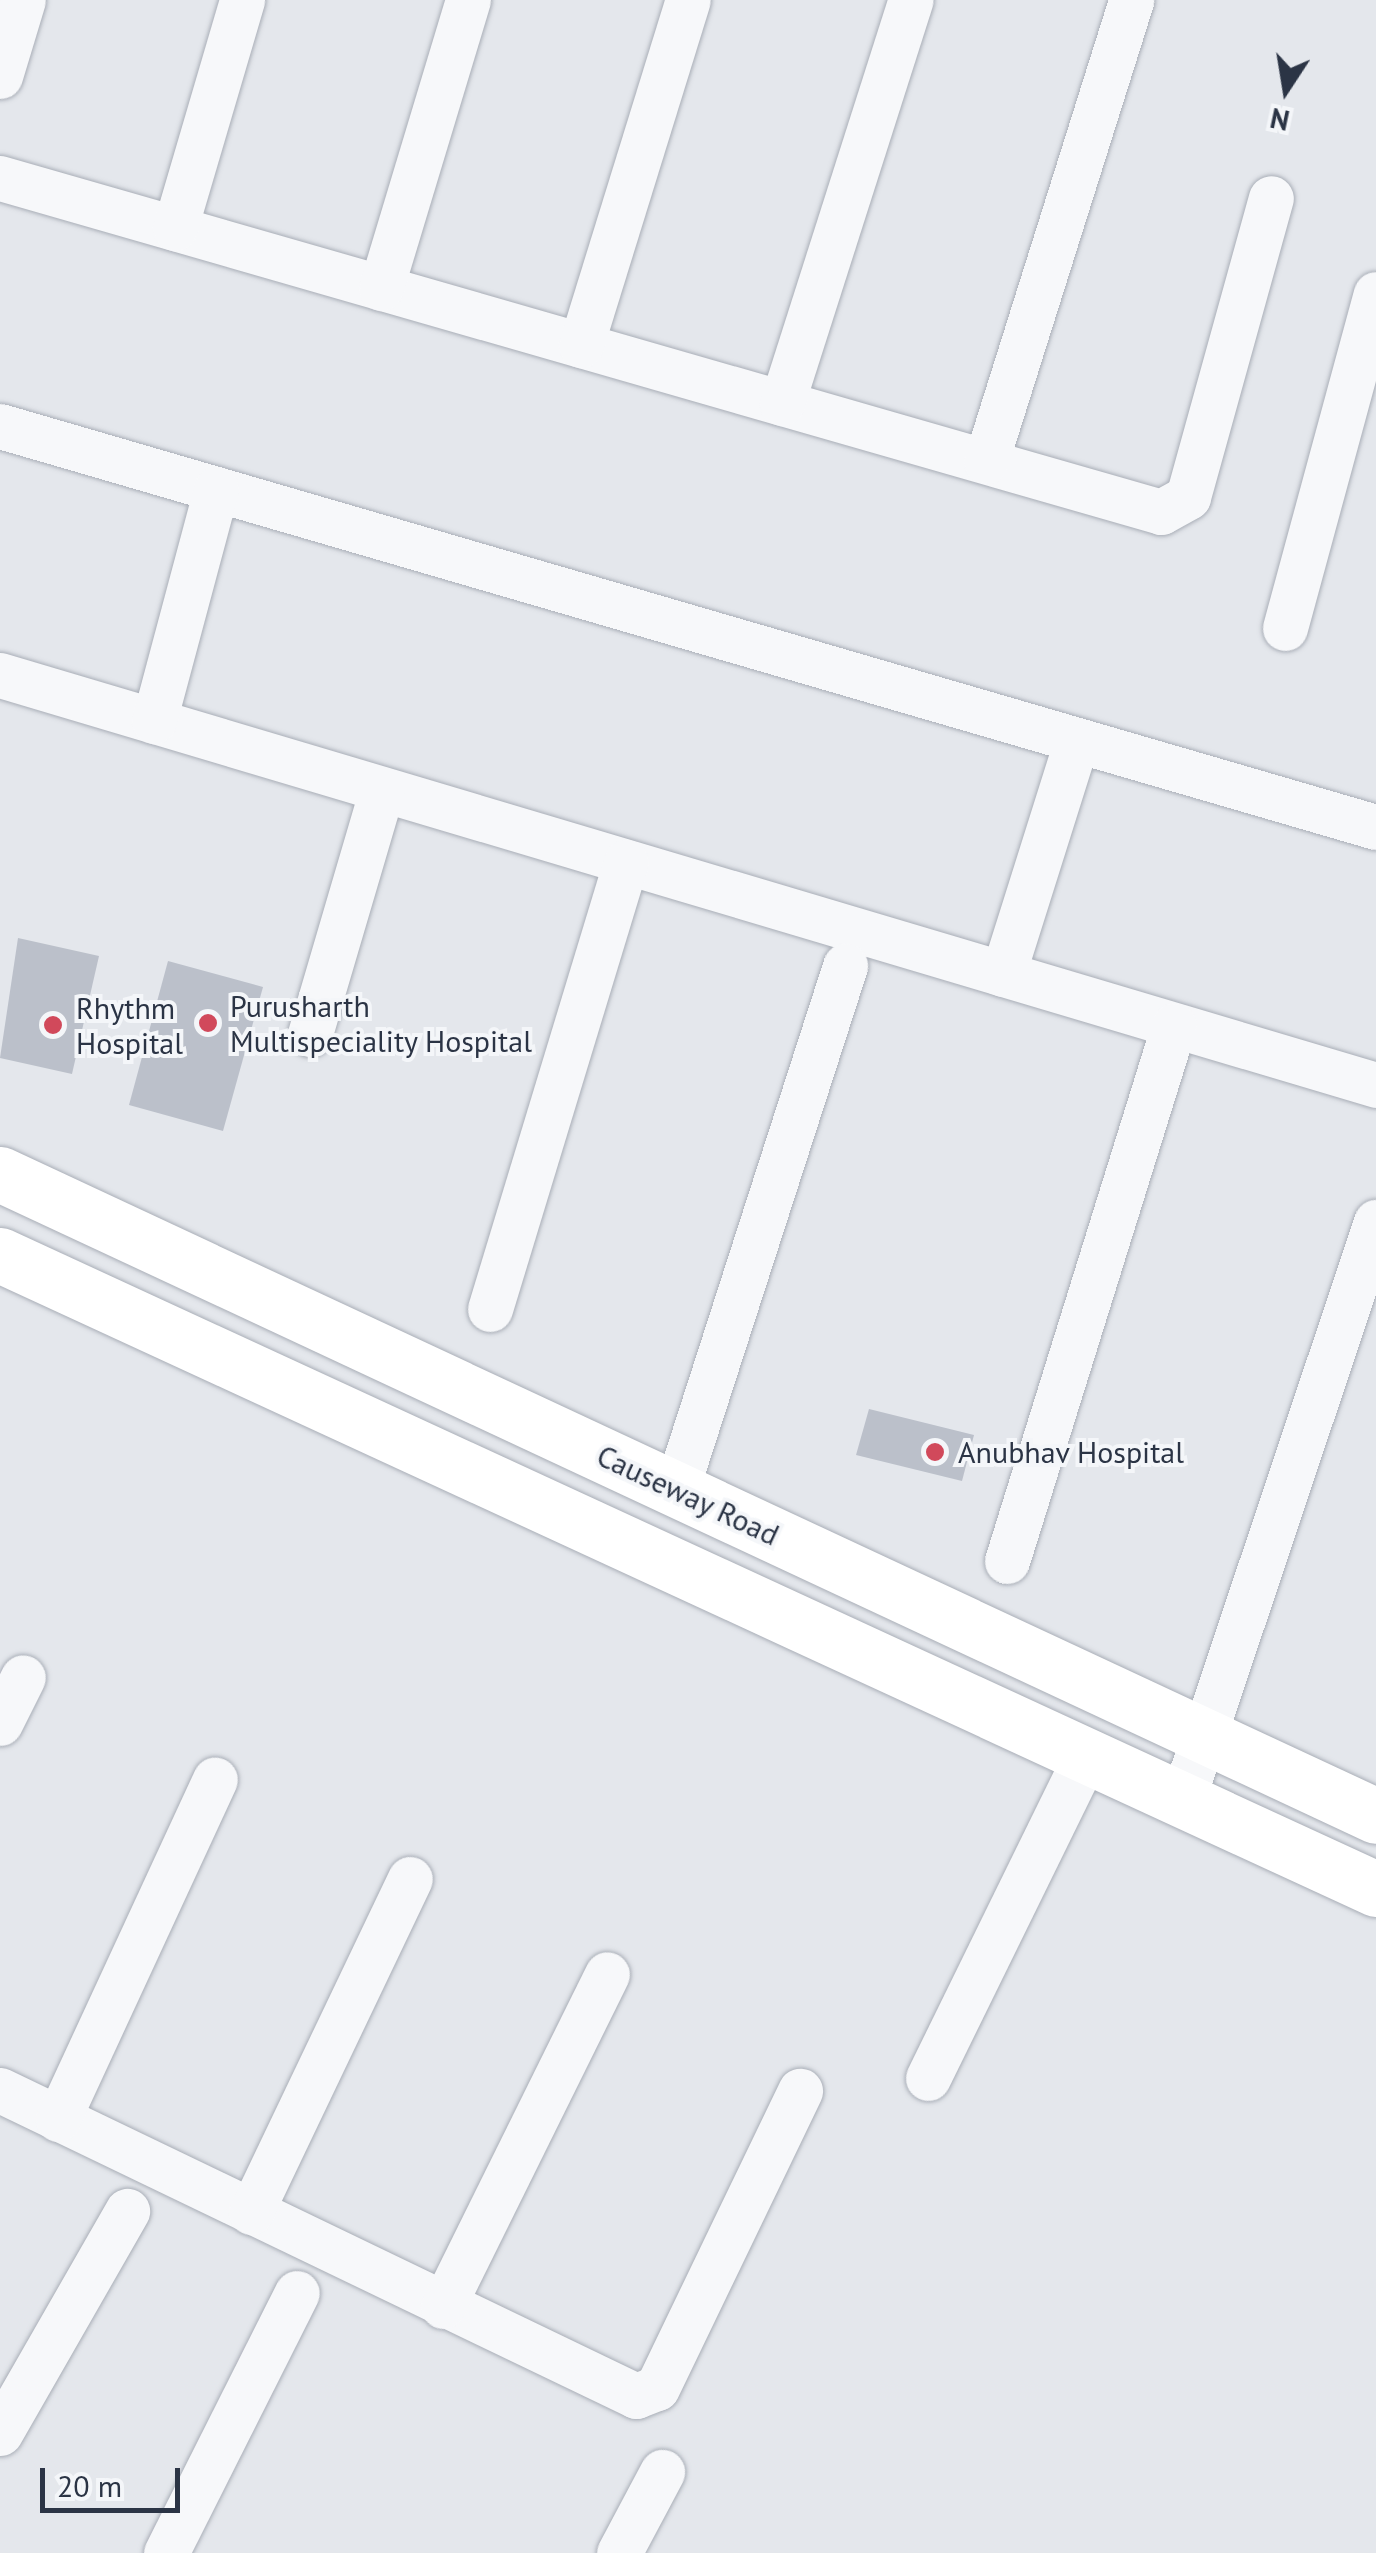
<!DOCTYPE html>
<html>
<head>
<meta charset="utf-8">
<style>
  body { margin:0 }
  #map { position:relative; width:1376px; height:2553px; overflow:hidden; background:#e4e7ec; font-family:"PT Sans",sans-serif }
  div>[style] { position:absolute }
  .building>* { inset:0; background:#bbc0ca }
  .roads { filter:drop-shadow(0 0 2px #a9aeb7) drop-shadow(0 0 2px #a9aeb7) }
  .minor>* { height:45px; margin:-22.5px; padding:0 22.5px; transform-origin:22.5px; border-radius:22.5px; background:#f7f8fa }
  .secondary>* { height:55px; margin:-27.5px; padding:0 27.5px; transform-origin:27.5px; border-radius:27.5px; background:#fff }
  .dots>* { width:28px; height:28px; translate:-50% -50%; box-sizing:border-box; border:5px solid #f4f6f9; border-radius:50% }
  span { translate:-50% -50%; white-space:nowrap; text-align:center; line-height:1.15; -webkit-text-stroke:8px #f4f6f9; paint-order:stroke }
  .poi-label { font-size:30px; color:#2b3445 }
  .left { translate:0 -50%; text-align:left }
  .street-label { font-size:30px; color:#2b3445 }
  .north { position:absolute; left:1236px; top:40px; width:100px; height:100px; -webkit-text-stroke:8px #f4f6f9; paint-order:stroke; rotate:192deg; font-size:28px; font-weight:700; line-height:40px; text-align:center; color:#2b3445 }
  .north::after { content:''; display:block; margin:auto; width:35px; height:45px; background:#2b3445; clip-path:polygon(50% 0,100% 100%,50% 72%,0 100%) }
  .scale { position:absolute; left:40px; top:2468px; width:140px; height:45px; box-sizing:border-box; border:5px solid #2b3445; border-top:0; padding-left:12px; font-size:30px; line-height:35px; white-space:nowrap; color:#2b3445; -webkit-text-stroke:8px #f4f6f9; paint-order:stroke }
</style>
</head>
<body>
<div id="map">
  <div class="building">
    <i style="clip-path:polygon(18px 938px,99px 956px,72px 1074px,0 1058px)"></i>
    <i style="clip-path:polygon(168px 961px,263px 987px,223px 1131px,129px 1105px)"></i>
    <i style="clip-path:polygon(869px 1409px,974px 1435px,962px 1481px,856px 1455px)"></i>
  </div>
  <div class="roads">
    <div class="minor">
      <i style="left:0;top:76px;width:79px;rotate:-73.2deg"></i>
      <i style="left:0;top:178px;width:1208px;rotate:16.05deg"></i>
      <i style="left:1161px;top:512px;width:31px;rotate:-29deg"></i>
      <i style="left:1188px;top:497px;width:310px;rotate:-74.5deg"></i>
      <i style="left:175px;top:228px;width:238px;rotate:-73.6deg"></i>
      <i style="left:381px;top:288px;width:301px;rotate:-73.2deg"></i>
      <i style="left:581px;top:345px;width:361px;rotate:-72.8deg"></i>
      <i style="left:782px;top:403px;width:423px;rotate:-72.3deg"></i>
      <i style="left:0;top:426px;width:1433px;rotate:16.25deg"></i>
      <i style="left:986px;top:461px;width:483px;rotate:-72.5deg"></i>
      <i style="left:1285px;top:628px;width:346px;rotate:-74.8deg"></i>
      <i style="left:0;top:675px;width:1436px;rotate:16.59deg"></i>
      <i style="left:154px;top:721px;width:240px;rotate:-75deg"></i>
      <i style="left:1003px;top:974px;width:245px;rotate:-72.5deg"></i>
      <i style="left:310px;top:1034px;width:255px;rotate:-73.6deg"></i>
      <i style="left:490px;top:1309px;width:467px;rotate:-73.1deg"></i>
      <i style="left:676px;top:1490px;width:551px;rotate:-72.12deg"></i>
      <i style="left:1007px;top:1561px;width:561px;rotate:-72.69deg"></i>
      <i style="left:0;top:1723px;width:51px;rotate:-63.4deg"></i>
      <i style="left:1181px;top:1804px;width:614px;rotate:-71.48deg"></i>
      <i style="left:928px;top:2078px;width:353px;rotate:-63.9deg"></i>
      <i style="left:0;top:2090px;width:706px;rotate:25.69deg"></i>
      <i style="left:636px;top:2396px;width:22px;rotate:-21deg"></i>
      <i style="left:657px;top:2388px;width:330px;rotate:-64.3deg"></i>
      <i style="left:58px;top:2119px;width:374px;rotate:-65.2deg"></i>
      <i style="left:251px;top:2212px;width:369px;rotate:-64.5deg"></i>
      <i style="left:443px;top:2306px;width:370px;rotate:-63.7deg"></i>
      <i style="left:0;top:2433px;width:256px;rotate:-60.2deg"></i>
      <i style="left:166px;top:2553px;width:291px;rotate:-63.3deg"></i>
      <i style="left:619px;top:2553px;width:92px;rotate:-62deg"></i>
    </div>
    <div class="secondary">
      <i style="left:0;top:1174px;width:1518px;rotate:25.01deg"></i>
      <i style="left:0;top:1255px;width:1515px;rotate:24.74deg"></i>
    </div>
  </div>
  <div class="dots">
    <i style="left:208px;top:1023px;background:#d1495b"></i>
    <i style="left:53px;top:1025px;background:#d1495b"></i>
    <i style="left:935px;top:1452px;background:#d1495b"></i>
  </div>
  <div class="poi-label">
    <span class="left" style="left:230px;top:1023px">Purusharth<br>Multispeciality Hospital</span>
    <span class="left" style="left:76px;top:1025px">Rhythm<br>Hospital</span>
    <span class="left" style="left:958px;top:1452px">Anubhav Hospital</span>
  </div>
  <div class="street-label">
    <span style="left:688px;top:1495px;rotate:25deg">Causeway Road</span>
  </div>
  <div class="north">N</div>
  <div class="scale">20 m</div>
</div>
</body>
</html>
